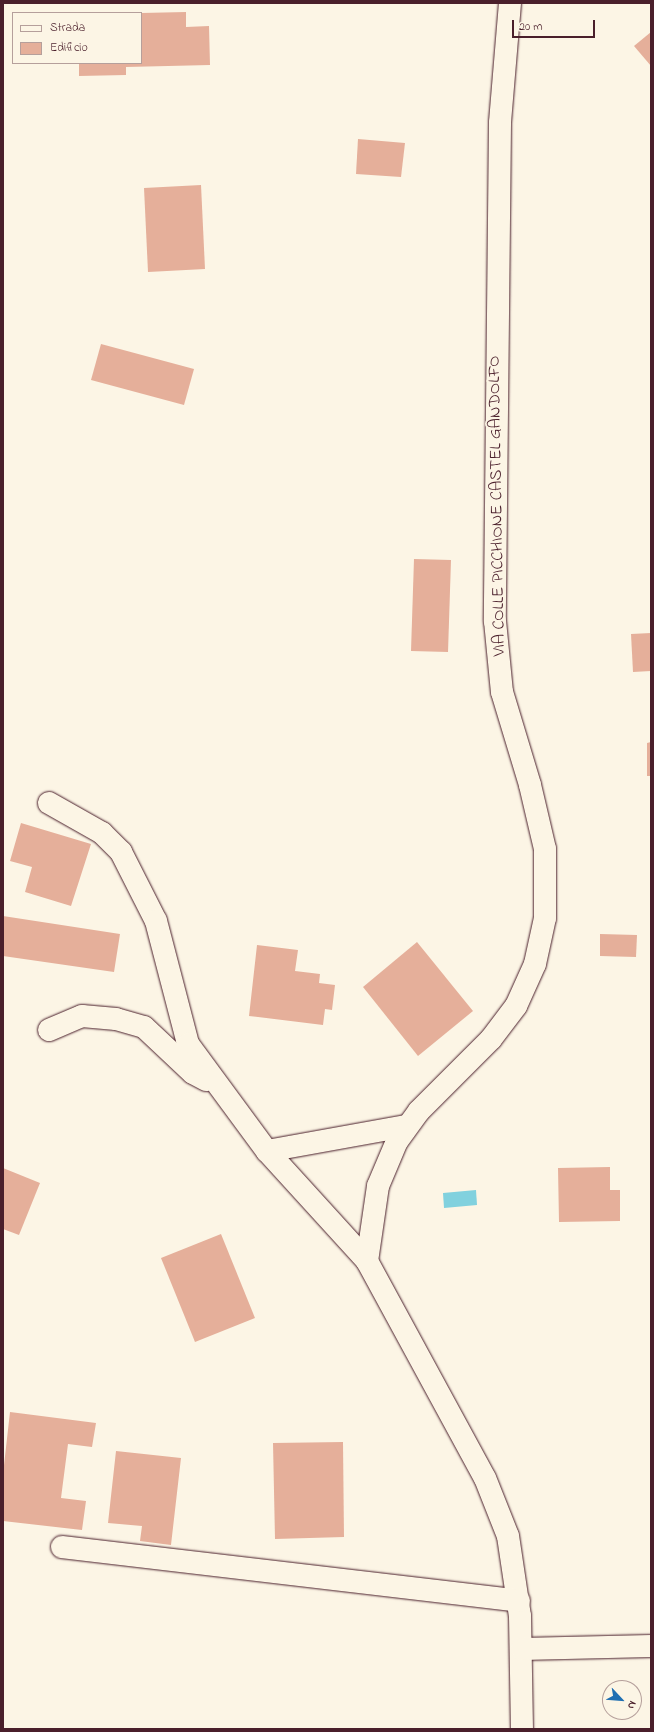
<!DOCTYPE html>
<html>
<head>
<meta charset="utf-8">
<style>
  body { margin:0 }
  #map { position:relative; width:654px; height:1732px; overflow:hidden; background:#fcf5e5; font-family:"Indie Flower",sans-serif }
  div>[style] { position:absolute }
  .water>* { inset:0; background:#81d1de }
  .building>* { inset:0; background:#e5af9a }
  .roads { filter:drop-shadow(0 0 1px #4a1f2b) drop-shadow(0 0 1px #4a1f2b) }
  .minor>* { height:22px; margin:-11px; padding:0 11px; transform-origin:11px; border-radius:11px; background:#fcf5e5 }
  span { translate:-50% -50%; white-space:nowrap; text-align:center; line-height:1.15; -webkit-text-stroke:3.5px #fcf5e5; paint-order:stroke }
  .street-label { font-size:17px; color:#4a1f2b }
  .frame { position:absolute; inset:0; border:4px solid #4a1f2b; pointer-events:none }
  .legend { position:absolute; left:12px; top:12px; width:130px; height:52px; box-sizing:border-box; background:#fcf5e5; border:1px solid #b59f9b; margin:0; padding:5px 7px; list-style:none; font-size:12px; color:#4a1f2b }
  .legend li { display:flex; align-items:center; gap:8px; height:20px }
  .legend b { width:20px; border:1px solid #b59f9b }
  .north { position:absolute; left:602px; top:1680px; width:40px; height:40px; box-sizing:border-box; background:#fcf5e5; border:1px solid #b59f9b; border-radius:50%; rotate:116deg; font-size:11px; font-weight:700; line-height:16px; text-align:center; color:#4a1f2b }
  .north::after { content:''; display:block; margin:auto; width:14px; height:18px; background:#1f6fb2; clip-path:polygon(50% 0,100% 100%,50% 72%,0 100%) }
  .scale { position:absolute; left:512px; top:20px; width:83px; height:18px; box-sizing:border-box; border:2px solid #4a1f2b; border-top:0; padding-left:5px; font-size:12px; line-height:14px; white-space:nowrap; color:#4a1f2b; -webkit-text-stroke:3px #fcf5e5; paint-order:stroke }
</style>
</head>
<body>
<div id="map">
  <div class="water">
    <i style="clip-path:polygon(476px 1190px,477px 1205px,444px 1208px,443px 1193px)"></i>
  </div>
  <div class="building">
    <i style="clip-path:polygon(186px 12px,186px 27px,209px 26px,210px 65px,126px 67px,126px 75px,79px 76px,79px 63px,141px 63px,141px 13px)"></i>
    <i style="clip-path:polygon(651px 32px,651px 66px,634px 46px)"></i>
    <i style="clip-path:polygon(358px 139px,405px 143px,401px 177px,356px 174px)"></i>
    <i style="clip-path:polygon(201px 185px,205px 269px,148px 272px,144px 188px)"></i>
    <i style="clip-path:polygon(101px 344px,194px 369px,184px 405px,91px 380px)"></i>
    <i style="clip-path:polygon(414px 559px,451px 560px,448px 652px,411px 651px)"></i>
    <i style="clip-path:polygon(651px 633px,651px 671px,633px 672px,631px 634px)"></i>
    <i style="clip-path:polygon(651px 742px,651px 776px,647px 776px,647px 743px)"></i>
    <i style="clip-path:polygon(21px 823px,91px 844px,71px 906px,25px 892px,32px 867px,10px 861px)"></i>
    <i style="clip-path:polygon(3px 916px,120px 934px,114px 972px,3px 956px)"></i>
    <i style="clip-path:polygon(600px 934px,637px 935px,636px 957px,600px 956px)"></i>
    <i style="clip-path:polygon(417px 942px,473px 1011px,418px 1056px,363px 987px)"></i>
    <i style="clip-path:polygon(257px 945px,298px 950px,295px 971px,320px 974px,319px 983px,335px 985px,332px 1010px,325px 1009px,323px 1025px,249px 1016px)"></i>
    <i style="clip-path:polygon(610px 1167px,610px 1190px,620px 1190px,620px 1221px,559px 1222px,558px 1168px)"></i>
    <i style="clip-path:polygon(3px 1168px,40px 1183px,19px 1235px,3px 1229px)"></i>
    <i style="clip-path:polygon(221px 1234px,255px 1318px,195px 1342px,161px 1258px)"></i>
    <i style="clip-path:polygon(10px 1412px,96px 1423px,92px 1447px,68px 1444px,61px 1498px,86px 1501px,82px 1530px,3px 1521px,3px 1474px)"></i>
    <i style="clip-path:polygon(343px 1442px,344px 1537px,275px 1539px,273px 1443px)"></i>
    <i style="clip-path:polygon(116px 1451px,181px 1458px,171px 1545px,140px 1541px,142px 1526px,108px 1523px)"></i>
  </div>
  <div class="roads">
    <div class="minor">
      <i style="left:510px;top:3px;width:120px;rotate:94.8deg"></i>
      <i style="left:500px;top:123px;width:498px;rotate:90.6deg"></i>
      <i style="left:495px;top:621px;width:71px;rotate:84.4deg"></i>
      <i style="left:502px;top:692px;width:97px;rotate:73.2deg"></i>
      <i style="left:530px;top:785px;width:66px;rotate:76.8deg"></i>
      <i style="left:545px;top:849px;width:69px;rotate:90deg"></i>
      <i style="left:545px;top:918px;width:47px;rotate:102.3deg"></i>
      <i style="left:535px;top:964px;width:46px;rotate:114.3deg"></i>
      <i style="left:516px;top:1006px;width:41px;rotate:127.1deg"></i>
      <i style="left:491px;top:1039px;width:102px;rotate:135deg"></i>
      <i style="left:419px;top:1111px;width:37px;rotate:126deg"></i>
      <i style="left:397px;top:1141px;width:49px;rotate:112.9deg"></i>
      <i style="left:378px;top:1186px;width:76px;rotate:98.3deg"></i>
      <i style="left:367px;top:1261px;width:247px;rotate:61.5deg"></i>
      <i style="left:485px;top:1478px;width:62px;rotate:68.4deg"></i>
      <i style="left:508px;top:1536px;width:81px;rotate:81.5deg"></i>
      <i style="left:520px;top:1616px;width:113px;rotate:89deg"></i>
      <i style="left:49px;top:803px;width:61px;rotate:29.5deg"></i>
      <i style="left:102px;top:833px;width:27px;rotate:45deg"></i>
      <i style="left:121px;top:852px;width:77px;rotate:63.1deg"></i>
      <i style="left:156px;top:921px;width:127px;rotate:75.4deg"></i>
      <i style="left:188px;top:1044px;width:133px;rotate:53.6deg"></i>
      <i style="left:267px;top:1151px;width:149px;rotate:47.7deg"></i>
      <i style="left:49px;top:1030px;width:36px;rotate:-23deg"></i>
      <i style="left:82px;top:1016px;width:34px;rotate:5deg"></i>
      <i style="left:116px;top:1019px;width:29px;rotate:16deg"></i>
      <i style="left:144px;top:1027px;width:67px;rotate:43.2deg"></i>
      <i style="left:193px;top:1073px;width:15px;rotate:28deg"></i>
      <i style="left:267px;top:1151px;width:141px;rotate:-10.2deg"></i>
      <i style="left:62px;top:1547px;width:460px;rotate:6.7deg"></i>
      <i style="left:522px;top:1649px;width:129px;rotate:-1.3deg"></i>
    </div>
  </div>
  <div class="street-label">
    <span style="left:497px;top:506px;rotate:-91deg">VIA COLLE PICCHIONE CASTEL GANDOLFO</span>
  </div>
  <div class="frame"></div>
  <ul class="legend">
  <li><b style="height:5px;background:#fcf5e5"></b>Strada</li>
  <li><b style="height:11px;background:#e5af9a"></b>Edificio</li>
  </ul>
  <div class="north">N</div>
  <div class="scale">20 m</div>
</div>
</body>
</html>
